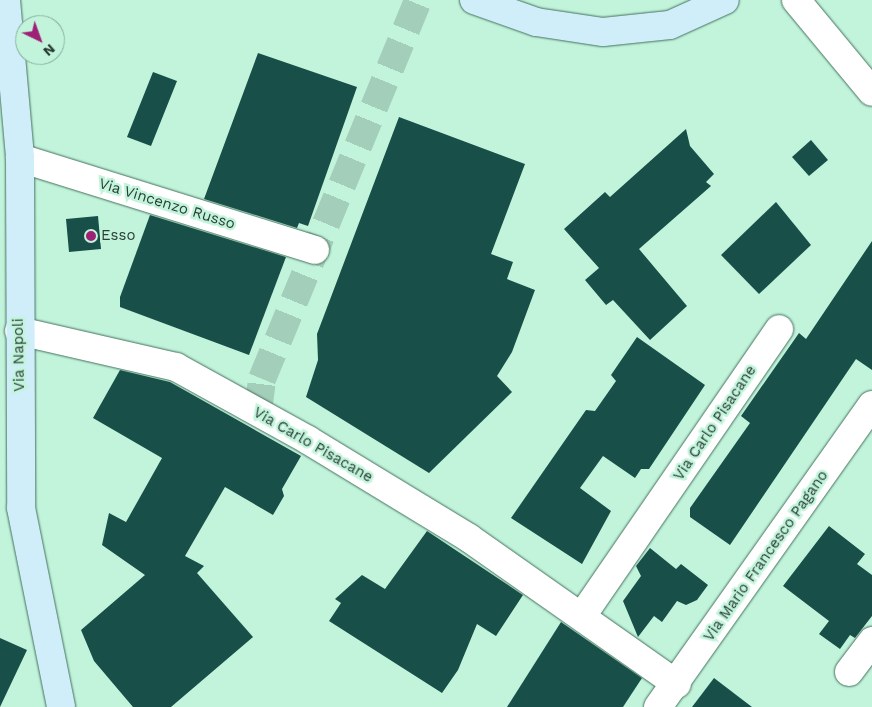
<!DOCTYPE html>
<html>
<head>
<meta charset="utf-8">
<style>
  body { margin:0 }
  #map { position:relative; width:872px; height:707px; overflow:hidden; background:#c2f4dc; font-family:"Work Sans",sans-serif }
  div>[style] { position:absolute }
  .building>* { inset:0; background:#184f48 }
  .street-tunnel>* { height:28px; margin-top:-14px; transform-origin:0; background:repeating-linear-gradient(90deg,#a3cfba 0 28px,transparent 0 42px) }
  .roads { filter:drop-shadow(0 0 1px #44715d) drop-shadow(0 0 1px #44715d) }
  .street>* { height:28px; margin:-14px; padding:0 14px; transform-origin:14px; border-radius:14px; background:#fff }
  .secondary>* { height:28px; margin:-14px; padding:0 14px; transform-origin:14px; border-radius:14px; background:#d0eefa }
  .dots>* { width:14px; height:14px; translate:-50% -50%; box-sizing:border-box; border:2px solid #c2f4dc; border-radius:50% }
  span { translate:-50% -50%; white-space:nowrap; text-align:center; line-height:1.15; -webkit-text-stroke:5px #c2f4dc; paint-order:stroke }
  .street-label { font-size:15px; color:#293d34 }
  .poi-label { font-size:15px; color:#293d34 }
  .left { translate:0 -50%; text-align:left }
  .north { position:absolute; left:15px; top:15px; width:50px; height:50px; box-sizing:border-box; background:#c2f4dc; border:1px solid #85ab99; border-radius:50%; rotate:138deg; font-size:14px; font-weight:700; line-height:20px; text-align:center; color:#293d34 }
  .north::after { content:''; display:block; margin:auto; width:18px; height:22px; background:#9e2176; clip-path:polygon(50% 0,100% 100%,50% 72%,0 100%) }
</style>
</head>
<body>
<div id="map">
  <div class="building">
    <i style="clip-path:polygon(258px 53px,357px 87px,308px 226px,299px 223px,297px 228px,204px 199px)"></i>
    <i style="clip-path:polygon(153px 72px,177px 81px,151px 146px,127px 137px)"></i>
    <i style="clip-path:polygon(399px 117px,525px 164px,491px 254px,513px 262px,507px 279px,535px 290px,512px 352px,497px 376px,512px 392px,429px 473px,306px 397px,318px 360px,317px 334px)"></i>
    <i style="clip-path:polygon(686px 129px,690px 146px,714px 174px,706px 182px,711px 186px,639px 249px,687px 306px,650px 340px,613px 300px,606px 305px,585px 280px,599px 268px,564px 229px,605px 192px,610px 197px)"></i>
    <i style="clip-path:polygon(811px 140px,828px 160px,809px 176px,792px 157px)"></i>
    <i style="clip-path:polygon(776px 202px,811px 245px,759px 294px,721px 255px)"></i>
    <i style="clip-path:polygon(150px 215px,286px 257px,249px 355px,120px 307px,120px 297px)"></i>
    <i style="clip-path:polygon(98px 216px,101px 249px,69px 252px,66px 219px)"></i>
    <i style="clip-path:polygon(872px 241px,872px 370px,856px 359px,730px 545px,690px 517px,690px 508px,750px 423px,741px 416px,799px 333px,806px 339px)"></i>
    <i style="clip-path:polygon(637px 337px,705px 385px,649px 469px,641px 469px,635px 478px,603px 456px,580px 488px,611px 511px,582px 564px,511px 518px,586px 410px,595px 411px,616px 381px,611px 375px)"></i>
    <i style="clip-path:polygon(120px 370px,170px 382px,301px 456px,282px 489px,284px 496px,273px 515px,225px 487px,185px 556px,204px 566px,197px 573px,253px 637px,171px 707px,133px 707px,94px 661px,81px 630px,145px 575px,102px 545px,109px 513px,126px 522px,162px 458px,93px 418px)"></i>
    <i style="clip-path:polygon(829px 526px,865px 554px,857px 564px,872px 575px,872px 616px,855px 638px,850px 635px,840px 649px,819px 634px,829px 621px,783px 586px)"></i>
    <i style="clip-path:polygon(427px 531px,523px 595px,496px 636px,477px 624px,458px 670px,442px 693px,329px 621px,341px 603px,335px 599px,362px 575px,385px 589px)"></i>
    <i style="clip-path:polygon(650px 548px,676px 569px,681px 564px,708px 585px,697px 600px,686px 605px,677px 601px,662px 622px,654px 616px,638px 637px,623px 601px,641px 576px,636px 566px)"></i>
    <i style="clip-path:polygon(561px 622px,642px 678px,623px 707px,507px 707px)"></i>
    <i style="clip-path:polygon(0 638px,27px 650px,0 707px)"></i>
    <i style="clip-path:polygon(714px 678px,752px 707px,692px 707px)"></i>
  </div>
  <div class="street-tunnel">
    <i style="left:258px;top:412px;width:33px;rotate:-83deg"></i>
    <i style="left:262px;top:379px;width:410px;rotate:-67.6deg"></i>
  </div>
  <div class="roads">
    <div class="street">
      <i style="left:796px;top:0;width:119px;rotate:50.4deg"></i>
      <i style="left:20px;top:158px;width:309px;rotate:17.3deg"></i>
      <i style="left:19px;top:331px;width:161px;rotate:12.9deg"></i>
      <i style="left:176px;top:367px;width:151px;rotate:28.9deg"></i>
      <i style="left:308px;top:440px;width:188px;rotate:31.3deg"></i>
      <i style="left:469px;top:538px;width:254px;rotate:35.1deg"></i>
      <i style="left:582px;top:616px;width:348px;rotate:-55.5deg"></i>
      <i style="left:849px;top:672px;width:39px;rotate:-53deg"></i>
      <i style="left:658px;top:707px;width:370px;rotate:-54.7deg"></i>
    </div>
    <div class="secondary">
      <i style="left:6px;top:0;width:159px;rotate:84.9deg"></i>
      <i style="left:20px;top:158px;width:350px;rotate:89.8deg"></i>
      <i style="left:21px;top:508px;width:203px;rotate:78.6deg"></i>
      <i style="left:474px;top:0;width:66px;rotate:19.5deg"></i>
      <i style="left:536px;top:22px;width:68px;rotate:8.5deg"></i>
      <i style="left:603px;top:32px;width:67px;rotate:-6deg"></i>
      <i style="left:670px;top:25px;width:60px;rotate:-24.4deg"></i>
    </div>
  </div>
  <div class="dots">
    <i style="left:91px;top:236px;background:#9e2176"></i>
  </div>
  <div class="street-label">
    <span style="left:167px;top:204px;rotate:17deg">Via Vincenzo Russo</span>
    <span style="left:19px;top:355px;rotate:-91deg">Via Napoli</span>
    <span style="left:715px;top:423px;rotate:-56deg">Via Carlo Pisacane</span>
    <span style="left:313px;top:445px;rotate:30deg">Via Carlo Pisacane</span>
    <span style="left:766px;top:556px;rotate:-55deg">Via Mario Francesco Pagano</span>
  </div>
  <div class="poi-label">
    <span class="left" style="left:101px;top:236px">Esso</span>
  </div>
  <div class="north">N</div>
</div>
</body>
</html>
